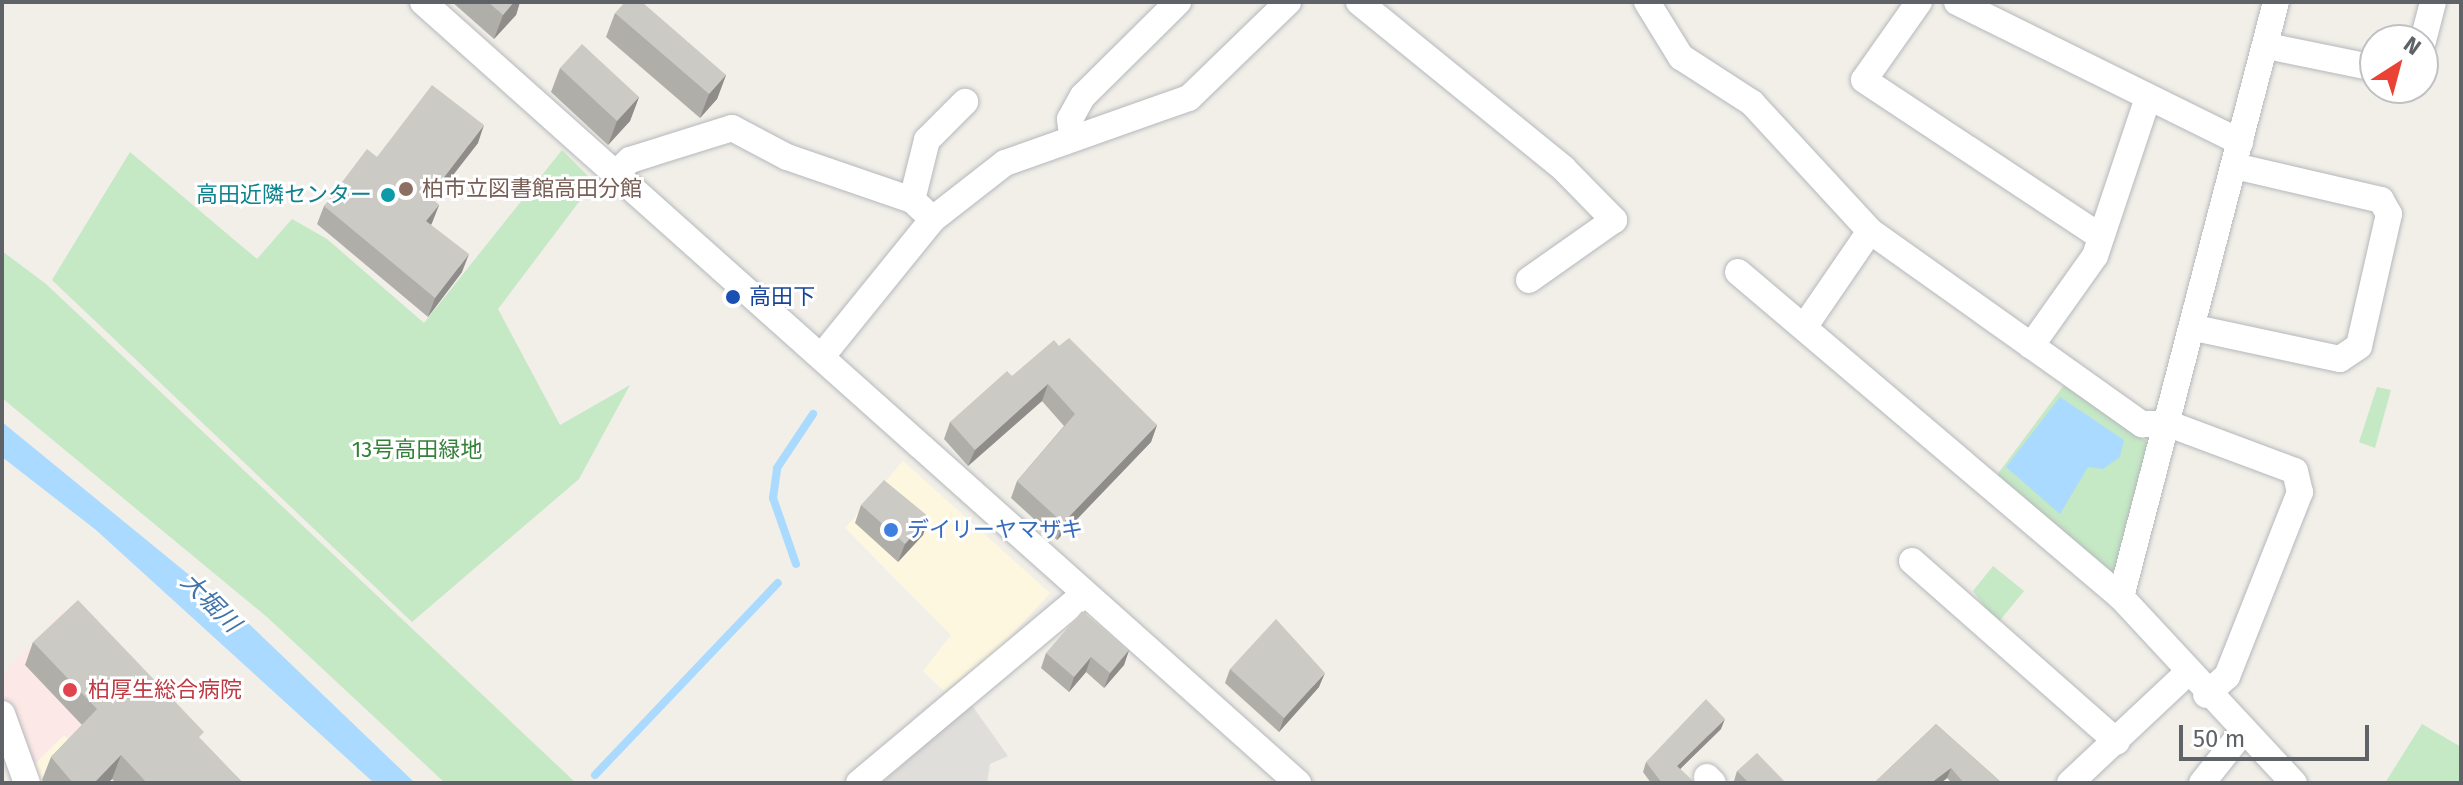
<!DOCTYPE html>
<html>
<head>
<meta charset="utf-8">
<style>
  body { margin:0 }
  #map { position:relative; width:2463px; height:785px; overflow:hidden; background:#f1efe8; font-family:"Fira Sans","Noto Sans JP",sans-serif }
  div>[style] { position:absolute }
  .commercial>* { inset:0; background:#fef7e0 }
  .industrial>* { inset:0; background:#e0deda }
  .medical>* { inset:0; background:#fce8e6 }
  .green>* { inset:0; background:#c5e8c5 }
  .water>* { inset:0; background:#aadaff }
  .stream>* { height:8px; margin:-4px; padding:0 4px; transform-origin:4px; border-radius:4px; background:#aadaff }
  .roads { filter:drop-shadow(0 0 2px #b5b8bc) drop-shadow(0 0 2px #b5b8bc) }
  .minor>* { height:26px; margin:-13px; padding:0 13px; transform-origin:13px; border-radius:13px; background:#fff }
  .wall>* { inset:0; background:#afaea9 }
  .shaded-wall>* { inset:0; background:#8f8d8a }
  .building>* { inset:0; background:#cccac5 }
  .dots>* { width:22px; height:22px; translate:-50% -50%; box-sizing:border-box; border:4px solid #fff; border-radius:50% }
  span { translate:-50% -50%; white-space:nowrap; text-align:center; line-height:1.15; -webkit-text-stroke:6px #fff; paint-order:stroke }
  .education-label { font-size:22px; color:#785e54 }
  .left { translate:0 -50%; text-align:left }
  .culture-label { font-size:22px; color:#0d838f }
  .right { translate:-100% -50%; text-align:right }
  .transit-label { font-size:22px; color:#164399 }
  .park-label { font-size:22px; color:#348238 }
  .shop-label { font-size:22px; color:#366cbe }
  .health-label { font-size:22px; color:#be3a42 }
  .water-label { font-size:24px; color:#4174aa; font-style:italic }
  .frame { position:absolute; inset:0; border:4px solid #5f6368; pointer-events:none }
  .north { position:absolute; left:2359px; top:24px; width:80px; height:80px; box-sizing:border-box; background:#fff; border:2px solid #bfc1c3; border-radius:50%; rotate:36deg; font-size:22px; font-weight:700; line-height:32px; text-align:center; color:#5f6368 }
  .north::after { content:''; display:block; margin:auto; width:28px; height:36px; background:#ea4335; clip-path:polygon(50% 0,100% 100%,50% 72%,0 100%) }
  .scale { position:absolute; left:2179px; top:725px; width:190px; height:36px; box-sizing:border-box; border:4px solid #5f6368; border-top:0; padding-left:10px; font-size:24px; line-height:28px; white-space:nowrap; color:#5f6368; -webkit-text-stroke:6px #fff; paint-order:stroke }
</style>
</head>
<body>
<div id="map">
  <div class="commercial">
    <i style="clip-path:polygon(903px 461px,1050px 593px,996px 652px,944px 691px,923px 671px,951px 635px,845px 528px)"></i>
    <i style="clip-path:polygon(64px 735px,110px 783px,40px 783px,34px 765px)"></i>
  </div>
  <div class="industrial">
    <i style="clip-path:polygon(971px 704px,1008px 756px,990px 764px,987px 783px,882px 783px)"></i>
  </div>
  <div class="medical">
    <i style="clip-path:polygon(64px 610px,223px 783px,110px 783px,64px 735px,34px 765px,2px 705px,2px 675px)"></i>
  </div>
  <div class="green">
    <i style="clip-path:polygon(562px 150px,594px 182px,498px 309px,560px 425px,630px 385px,579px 479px,412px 622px,52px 280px,130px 152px,257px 259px,292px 219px,327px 239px,424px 323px)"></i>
    <i style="clip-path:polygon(2px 251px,46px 284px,576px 783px,445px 783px,267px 617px,2px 398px)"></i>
    <i style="clip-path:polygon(2064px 385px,2152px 445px,2126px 568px,2110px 572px,1997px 475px)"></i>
    <i style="clip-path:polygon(2377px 387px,2391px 390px,2375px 448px,2359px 442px)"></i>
    <i style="clip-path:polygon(1993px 566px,2024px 591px,1997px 624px,1973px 591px)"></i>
    <i style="clip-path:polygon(2422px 724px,2461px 747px,2461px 783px,2385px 783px)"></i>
  </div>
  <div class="water">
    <i style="clip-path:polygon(2060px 397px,2124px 440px,2120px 457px,2103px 469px,2088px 467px,2060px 514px,2006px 467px)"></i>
    <i style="clip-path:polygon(2px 422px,248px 623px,415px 783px,374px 783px,96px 530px,2px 457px)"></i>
  </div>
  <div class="stream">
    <i style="left:796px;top:564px;width:70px;rotate:-109.2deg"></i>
    <i style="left:773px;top:498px;width:30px;rotate:-82deg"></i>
    <i style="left:777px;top:468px;width:65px;rotate:-56.3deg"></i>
    <i style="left:595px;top:775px;width:265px;rotate:-46.4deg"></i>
  </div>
  <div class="roads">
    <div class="minor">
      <i style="left:423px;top:2px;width:1173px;rotate:41.75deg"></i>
      <i style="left:1359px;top:2px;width:263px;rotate:39.1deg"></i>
      <i style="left:1563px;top:168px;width:73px;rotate:45.6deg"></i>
      <i style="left:1614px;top:220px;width:104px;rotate:144.8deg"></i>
      <i style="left:1647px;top:2px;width:65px;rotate:58.3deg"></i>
      <i style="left:1681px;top:57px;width:85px;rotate:32.9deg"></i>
      <i style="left:1752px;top:103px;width:174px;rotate:47.3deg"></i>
      <i style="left:1870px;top:231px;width:112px;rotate:124.4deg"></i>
      <i style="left:1919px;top:2px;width:95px;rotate:125.2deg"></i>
      <i style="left:1864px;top:80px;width:284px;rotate:33.5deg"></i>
      <i style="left:1957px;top:2px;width:316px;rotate:26.3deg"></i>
      <i style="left:2423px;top:41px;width:40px;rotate:-75.6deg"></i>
      <i style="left:2267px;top:46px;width:110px;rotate:11.5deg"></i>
      <i style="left:1072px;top:135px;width:16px;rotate:-97deg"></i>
      <i style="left:1070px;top:119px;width:26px;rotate:-61deg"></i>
      <i style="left:1083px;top:96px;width:134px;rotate:-44.7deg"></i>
      <i style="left:617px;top:172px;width:18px;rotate:-43deg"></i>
      <i style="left:630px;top:160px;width:107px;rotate:-17.4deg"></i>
      <i style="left:732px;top:128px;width:62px;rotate:27.8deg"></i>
      <i style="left:787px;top:157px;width:132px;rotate:19deg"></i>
      <i style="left:924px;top:211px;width:16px;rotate:-137deg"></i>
      <i style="left:912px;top:200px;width:62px;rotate:-76deg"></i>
      <i style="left:927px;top:140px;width:54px;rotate:-45deg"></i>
      <i style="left:1870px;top:231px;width:334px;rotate:35.4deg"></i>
      <i style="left:2142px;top:424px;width:27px"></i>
      <i style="left:2169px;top:424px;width:134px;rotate:20.5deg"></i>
      <i style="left:2295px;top:471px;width:22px;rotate:77deg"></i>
      <i style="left:2300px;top:492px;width:198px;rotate:111.6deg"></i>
      <i style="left:2227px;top:676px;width:28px;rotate:138deg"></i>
      <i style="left:1738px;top:272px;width:502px;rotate:40.32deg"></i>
      <i style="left:2121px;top:597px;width:254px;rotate:47.1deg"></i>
      <i style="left:2195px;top:328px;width:148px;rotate:12.1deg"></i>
      <i style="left:2340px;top:359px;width:23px;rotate:-34deg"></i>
      <i style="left:2359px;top:346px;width:135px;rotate:-77.2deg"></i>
      <i style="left:2389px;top:214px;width:16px;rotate:-120deg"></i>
      <i style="left:2381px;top:200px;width:150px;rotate:-166.9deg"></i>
      <i style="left:2031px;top:346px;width:110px;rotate:-54.6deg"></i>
      <i style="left:2095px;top:256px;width:167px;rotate:-71.5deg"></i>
      <i style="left:822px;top:356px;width:176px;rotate:-51deg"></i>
      <i style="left:933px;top:219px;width:91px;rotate:-37.9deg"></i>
      <i style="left:1005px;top:163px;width:195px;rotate:-19.5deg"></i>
      <i style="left:1189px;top:98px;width:138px;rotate:-44.1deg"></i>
      <i style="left:1912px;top:561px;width:273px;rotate:41.4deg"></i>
      <i style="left:2121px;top:597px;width:615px;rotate:-75.4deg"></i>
      <i style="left:2px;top:714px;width:73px;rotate:70.1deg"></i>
      <i style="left:1707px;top:777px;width:8px;rotate:45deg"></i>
      <i style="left:859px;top:783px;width:291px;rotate:-40deg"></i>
      <i style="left:2070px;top:783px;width:162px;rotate:-43.2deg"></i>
      <i style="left:2202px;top:783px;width:63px;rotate:-51.5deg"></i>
    </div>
  </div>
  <div class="wall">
    <i style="clip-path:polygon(452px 2px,520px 2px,516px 15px,494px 39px)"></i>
    <i style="clip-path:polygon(615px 13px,726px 75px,717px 99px,700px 118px,606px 37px)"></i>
    <i style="clip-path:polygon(560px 68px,639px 97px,630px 121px,608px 145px,551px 92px)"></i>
    <i style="clip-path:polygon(478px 143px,433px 200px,439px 205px,431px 225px,462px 272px,428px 317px,317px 224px,324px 206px,377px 157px)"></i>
    <i style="clip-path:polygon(1059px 346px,1157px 425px,1151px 442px,1057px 540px,1011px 498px,1017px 481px,1064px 426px,1042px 401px,968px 466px,944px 439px,950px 422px,1012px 376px)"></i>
    <i style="clip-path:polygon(861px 505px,929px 517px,923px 535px,898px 562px,855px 523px)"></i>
    <i style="clip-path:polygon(33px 642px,201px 740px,243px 783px,116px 783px,112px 779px,108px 783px,45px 783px,42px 780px,51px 757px,82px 725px,25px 665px)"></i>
    <i style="clip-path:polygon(1129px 650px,1124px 665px,1104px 688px,1086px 672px,1069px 692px,1041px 668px,1046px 653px)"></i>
    <i style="clip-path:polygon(1230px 669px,1319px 687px,1279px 732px,1225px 683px)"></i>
    <i style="clip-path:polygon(1936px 724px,2002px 783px,1952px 783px,1947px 778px,1941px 783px,1874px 783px)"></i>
    <i style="clip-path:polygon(1721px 729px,1680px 769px,1695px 783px,1651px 783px,1643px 772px,1646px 762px)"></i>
    <i style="clip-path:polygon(1737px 771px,1786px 783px,1736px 783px,1734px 781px)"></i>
  </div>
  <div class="shaded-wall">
    <i style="clip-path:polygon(514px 2px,520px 2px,516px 15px,494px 39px,503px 15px)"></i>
    <i style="clip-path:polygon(726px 75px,717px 99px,700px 118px,709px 94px)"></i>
    <i style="clip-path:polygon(639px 97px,630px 121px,608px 145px,617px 121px)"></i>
    <i style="clip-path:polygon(484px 125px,478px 143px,422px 215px,429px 197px)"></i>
    <i style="clip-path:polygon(439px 205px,432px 223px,420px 240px,426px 221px)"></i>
    <i style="clip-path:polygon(469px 254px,462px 272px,428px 317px,435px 298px)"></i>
    <i style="clip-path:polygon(1048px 384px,1042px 401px,968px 466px,975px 450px)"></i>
    <i style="clip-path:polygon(1157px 425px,1151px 442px,1057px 540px,1063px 523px)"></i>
    <i style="clip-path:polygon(929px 517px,923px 535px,898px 562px,905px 544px)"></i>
    <i style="clip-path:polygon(1129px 650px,1124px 665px,1104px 688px,1110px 673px)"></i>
    <i style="clip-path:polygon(1091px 657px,1086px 672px,1069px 692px,1074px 677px)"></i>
    <i style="clip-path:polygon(1325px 673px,1319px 687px,1279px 732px,1284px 718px)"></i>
    <i style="clip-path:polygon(1725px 719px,1721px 729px,1673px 776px,1677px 766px)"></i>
    <i style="clip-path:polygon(121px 755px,112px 779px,108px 783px,94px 783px)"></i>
    <i style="clip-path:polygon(1951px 768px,1947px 778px,1941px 783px,1931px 783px)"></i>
  </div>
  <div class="building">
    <i style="clip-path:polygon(488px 2px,514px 2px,503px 15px)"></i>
    <i style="clip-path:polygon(625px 2px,642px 2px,726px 75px,709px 94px,615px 13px)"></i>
    <i style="clip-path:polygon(582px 44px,639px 97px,617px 121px,560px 68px)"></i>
    <i style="clip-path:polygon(432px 85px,484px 125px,429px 197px,439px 205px,426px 221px,469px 254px,435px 298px,324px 206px,367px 149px,377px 157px)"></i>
    <i style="clip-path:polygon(1069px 338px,1157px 425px,1063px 523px,1017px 481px,1075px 414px,1048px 384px,975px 450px,950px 422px,1007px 371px,1012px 376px,1054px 340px,1059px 346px)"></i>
    <i style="clip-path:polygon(884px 480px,929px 517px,905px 544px,861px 505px)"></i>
    <i style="clip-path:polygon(78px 600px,204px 732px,199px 737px,243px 783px,147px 783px,121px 755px,94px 783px,73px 783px,51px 757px,97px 709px,33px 642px)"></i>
    <i style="clip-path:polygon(1082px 611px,1129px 650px,1110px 673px,1091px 657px,1074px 677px,1046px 653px)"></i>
    <i style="clip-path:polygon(1276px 619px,1325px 673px,1284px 718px,1230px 669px)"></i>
    <i style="clip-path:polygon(1706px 699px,1725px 719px,1677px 766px,1695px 783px,1662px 783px,1646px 762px)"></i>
    <i style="clip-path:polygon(1936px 724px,2002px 783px,1964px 783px,1951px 768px,1931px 783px,1874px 783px)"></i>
    <i style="clip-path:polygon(1757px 753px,1786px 783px,1749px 783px,1737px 771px)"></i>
  </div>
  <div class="dots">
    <i style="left:406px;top:189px;background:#8d6e63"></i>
    <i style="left:388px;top:195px;background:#0f9aa8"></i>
    <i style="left:733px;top:297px;background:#1a4fb4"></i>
    <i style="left:891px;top:530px;background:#3f7fe0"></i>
    <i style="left:70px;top:690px;background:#e0444e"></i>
  </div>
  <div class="education-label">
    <span class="left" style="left:422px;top:189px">柏市立図書館高田分館</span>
  </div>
  <div class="culture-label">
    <span class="right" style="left:372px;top:195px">高田近隣センター</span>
  </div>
  <div class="transit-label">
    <span class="left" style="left:749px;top:297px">高田下</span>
  </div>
  <div class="park-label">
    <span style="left:417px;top:450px">13号高田緑地</span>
  </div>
  <div class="shop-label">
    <span class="left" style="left:907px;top:530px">デイリーヤマザキ</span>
  </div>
  <div class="health-label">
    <span class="left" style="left:88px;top:690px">柏厚生総合病院</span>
  </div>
  <div class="water-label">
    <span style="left:210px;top:603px;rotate:45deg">大堀川</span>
  </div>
  <div class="frame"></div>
  <div class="north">N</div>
  <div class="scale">50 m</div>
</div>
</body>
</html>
